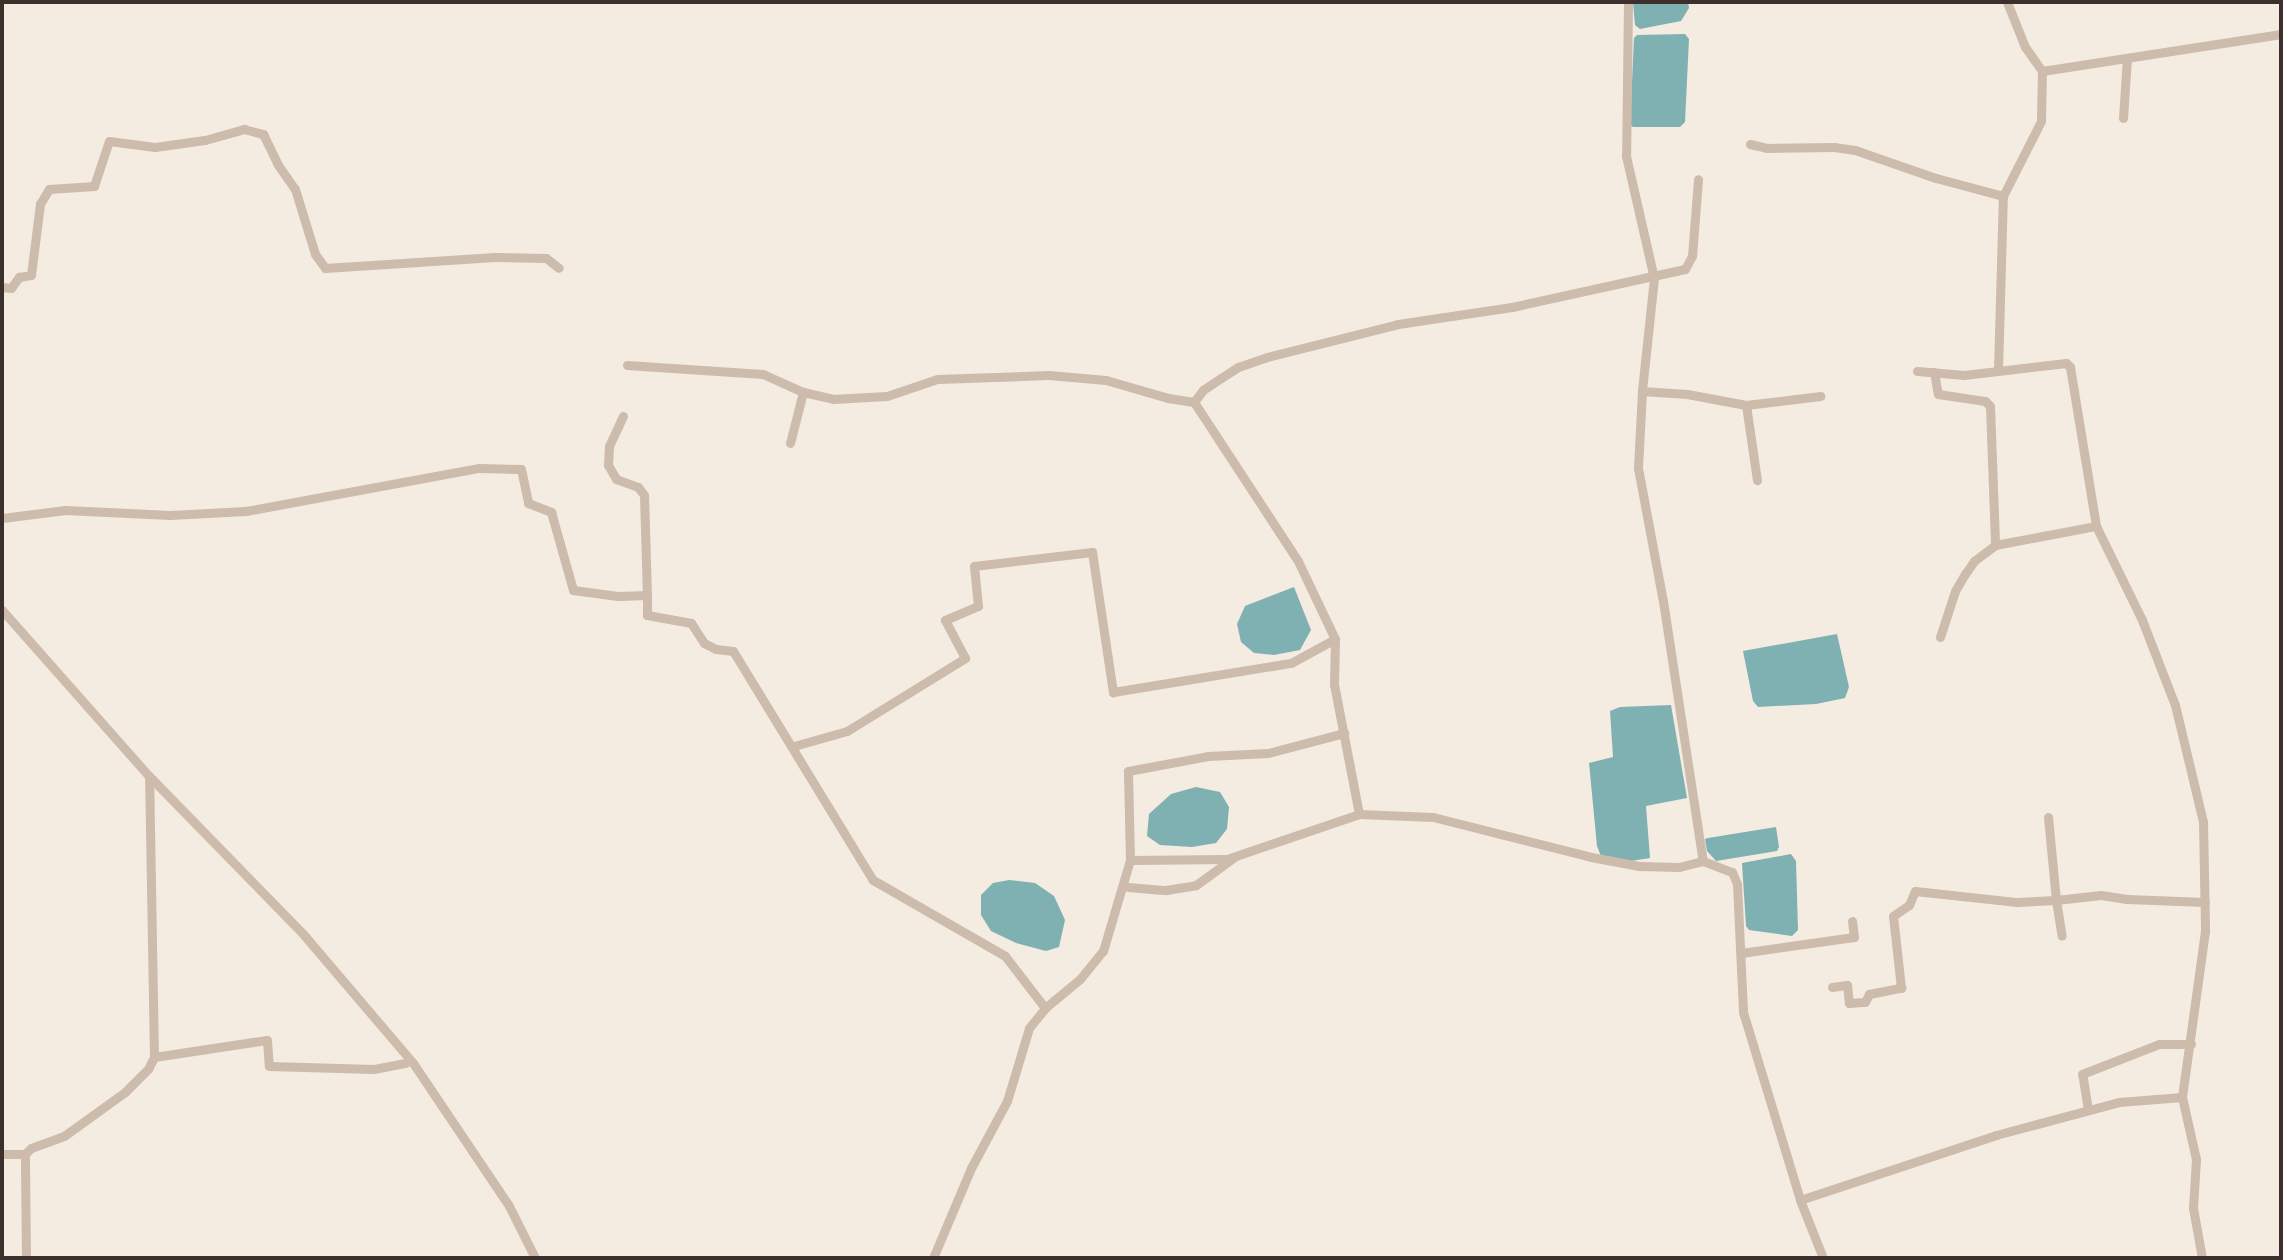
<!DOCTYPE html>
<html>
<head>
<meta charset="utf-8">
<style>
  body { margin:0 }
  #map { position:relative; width:2283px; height:1260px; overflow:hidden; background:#f4ebe1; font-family:Ubuntu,sans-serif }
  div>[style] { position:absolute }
  .water>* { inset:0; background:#7fb0b2 }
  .street>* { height:9px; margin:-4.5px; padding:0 4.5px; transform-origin:4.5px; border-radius:4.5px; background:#cdbbac }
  span { translate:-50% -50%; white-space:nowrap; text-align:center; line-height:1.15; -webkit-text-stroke:5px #fbf5ee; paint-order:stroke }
  .frame { position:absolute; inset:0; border:4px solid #3b302b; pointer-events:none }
</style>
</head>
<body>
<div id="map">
  <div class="water">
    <i style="clip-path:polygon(1633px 2px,1688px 2px,1689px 8px,1681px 21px,1640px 29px,1635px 25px)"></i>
    <i style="clip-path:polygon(1685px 34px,1689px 39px,1685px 122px,1680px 127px,1633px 127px,1630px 125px,1634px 38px,1637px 35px)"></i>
    <i style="clip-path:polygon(1294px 587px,1311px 630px,1300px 650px,1274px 655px,1254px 653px,1241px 642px,1237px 624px,1245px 606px)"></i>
    <i style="clip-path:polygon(1837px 634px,1849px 687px,1845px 698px,1816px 704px,1758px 707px,1753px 701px,1743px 651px)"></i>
    <i style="clip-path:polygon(1671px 705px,1687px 798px,1646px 806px,1650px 858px,1631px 861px,1601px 856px,1597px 846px,1589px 763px,1613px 757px,1610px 711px,1620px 707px)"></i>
    <i style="clip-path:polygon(1196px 787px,1220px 792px,1229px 807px,1227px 829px,1216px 843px,1192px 847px,1160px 845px,1147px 836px,1149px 814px,1171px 794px)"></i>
    <i style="clip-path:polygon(1776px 827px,1779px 847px,1777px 851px,1716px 861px,1707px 851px,1705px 839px,1708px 838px)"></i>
    <i style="clip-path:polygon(1791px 854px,1796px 861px,1798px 930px,1792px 936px,1749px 930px,1746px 926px,1742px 863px)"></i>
    <i style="clip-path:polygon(1009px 880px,1035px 883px,1054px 896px,1065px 920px,1059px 947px,1046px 951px,1016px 943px,991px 931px,981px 915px,981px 895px,993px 883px)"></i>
  </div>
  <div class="street">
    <i style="left:1628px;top:2px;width:154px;rotate:90.7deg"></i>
    <i style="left:1626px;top:156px;width:125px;rotate:77.1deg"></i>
    <i style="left:1654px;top:278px;width:114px;rotate:96.1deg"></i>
    <i style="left:1642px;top:391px;width:77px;rotate:93deg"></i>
    <i style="left:1638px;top:468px;width:135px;rotate:79.4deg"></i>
    <i style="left:1663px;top:601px;width:263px;rotate:81.3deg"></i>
    <i style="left:1703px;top:861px;width:31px;rotate:21deg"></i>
    <i style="left:1732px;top:872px;width:13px;rotate:67deg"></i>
    <i style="left:1737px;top:884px;width:128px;rotate:87.3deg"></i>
    <i style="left:1743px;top:1012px;width:196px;rotate:73.1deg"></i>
    <i style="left:1800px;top:1200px;width:62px;rotate:68.4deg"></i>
    <i style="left:2042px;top:71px;width:242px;rotate:-8.8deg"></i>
    <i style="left:2123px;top:118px;width:60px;rotate:-86.2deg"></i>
    <i style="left:1750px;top:144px;width:17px;rotate:13deg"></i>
    <i style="left:1767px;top:148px;width:67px;rotate:-0.9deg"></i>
    <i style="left:1834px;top:147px;width:21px;rotate:8deg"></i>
    <i style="left:1855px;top:150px;width:86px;rotate:19.1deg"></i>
    <i style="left:1936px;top:178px;width:69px;rotate:15deg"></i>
    <i style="left:2px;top:287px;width:9px;rotate:6deg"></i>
    <i style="left:11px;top:288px;width:14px;rotate:-54deg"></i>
    <i style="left:19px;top:277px;width:12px;rotate:-9deg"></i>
    <i style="left:31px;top:275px;width:72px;rotate:-82.8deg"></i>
    <i style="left:40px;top:204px;width:17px;rotate:-59deg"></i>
    <i style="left:49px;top:189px;width:45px;rotate:-3.8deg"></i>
    <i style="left:94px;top:186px;width:47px;rotate:-71.6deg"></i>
    <i style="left:109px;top:141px;width:46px;rotate:7.4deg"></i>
    <i style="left:155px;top:147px;width:50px;rotate:-8deg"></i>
    <i style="left:205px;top:140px;width:41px;rotate:-15.8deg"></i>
    <i style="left:244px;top:129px;width:20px;rotate:15deg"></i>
    <i style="left:263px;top:134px;width:34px;rotate:64deg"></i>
    <i style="left:278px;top:165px;width:29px;rotate:55deg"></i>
    <i style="left:295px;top:189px;width:68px;rotate:72.9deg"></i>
    <i style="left:315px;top:254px;width:17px;rotate:54deg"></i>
    <i style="left:325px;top:268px;width:170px;rotate:-3.7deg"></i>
    <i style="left:495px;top:257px;width:51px;rotate:1.1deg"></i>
    <i style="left:546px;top:258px;width:16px;rotate:38deg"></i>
    <i style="left:627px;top:365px;width:136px;rotate:3.8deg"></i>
    <i style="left:763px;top:374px;width:44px;rotate:24.2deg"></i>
    <i style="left:803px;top:392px;width:31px;rotate:13deg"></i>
    <i style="left:833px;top:399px;width:54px;rotate:-3.2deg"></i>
    <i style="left:887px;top:396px;width:53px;rotate:-18.8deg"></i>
    <i style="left:937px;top:379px;width:112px;rotate:-2deg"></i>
    <i style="left:1049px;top:375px;width:57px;rotate:5deg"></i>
    <i style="left:1106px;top:380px;width:65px;rotate:16.2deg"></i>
    <i style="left:1168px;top:398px;width:26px;rotate:9deg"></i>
    <i style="left:1917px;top:371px;width:47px;rotate:4.9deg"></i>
    <i style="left:1964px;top:375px;width:103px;rotate:-6.7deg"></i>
    <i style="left:2066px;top:363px;width:6px;rotate:45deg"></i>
    <i style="left:2070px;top:367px;width:161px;rotate:80.7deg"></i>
    <i style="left:2096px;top:526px;width:105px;rotate:63.9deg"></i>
    <i style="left:2142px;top:620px;width:91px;rotate:68.8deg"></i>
    <i style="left:2175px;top:705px;width:120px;rotate:76.5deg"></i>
    <i style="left:2203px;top:822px;width:109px;rotate:88.9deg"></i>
    <i style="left:2205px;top:931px;width:168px;rotate:97.9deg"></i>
    <i style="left:1998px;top:371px;width:175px;rotate:-88.4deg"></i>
    <i style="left:2003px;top:196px;width:84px;rotate:-63.1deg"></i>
    <i style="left:2041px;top:121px;width:50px;rotate:-88.9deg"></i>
    <i style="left:2042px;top:71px;width:29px;rotate:-125deg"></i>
    <i style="left:2025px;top:47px;width:48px;rotate:-111.8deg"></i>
    <i style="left:1934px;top:372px;width:22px;rotate:80deg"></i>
    <i style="left:1938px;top:394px;width:48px;rotate:8.5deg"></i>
    <i style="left:1985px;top:401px;width:7px;rotate:45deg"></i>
    <i style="left:1990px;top:406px;width:139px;rotate:87.9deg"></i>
    <i style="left:1642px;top:391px;width:45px;rotate:3.8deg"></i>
    <i style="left:1687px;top:394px;width:60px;rotate:10.6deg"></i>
    <i style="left:1746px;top:405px;width:75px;rotate:-6.9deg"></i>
    <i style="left:1746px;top:405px;width:76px;rotate:81.7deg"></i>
    <i style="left:623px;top:416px;width:33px;rotate:115deg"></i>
    <i style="left:609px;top:446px;width:19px;rotate:93deg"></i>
    <i style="left:608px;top:465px;width:16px;rotate:60deg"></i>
    <i style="left:616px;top:479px;width:23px;rotate:20deg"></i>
    <i style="left:638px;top:487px;width:10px;rotate:53deg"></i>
    <i style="left:644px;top:495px;width:100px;rotate:88.3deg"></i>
    <i style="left:790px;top:443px;width:53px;rotate:-75.7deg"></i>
    <i style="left:2px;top:518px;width:64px;rotate:-7.2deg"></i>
    <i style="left:65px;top:510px;width:105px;rotate:2.7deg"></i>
    <i style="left:170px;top:515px;width:76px;rotate:-3deg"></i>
    <i style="left:246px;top:511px;width:237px;rotate:-10.5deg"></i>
    <i style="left:479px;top:468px;width:42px;rotate:1.4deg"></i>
    <i style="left:521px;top:469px;width:35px;rotate:78deg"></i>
    <i style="left:528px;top:503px;width:25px;rotate:21deg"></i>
    <i style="left:551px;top:512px;width:81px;rotate:74.2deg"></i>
    <i style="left:573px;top:590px;width:45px;rotate:7.6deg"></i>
    <i style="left:618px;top:596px;width:29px;rotate:-2deg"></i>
    <i style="left:647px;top:595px;width:20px;rotate:90deg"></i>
    <i style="left:647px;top:615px;width:45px;rotate:10.3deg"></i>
    <i style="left:691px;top:623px;width:24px;rotate:57deg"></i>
    <i style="left:704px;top:643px;width:13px;rotate:27deg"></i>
    <i style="left:716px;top:649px;width:17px;rotate:7deg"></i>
    <i style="left:733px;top:651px;width:268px;rotate:58.6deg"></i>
    <i style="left:873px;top:880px;width:152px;rotate:29.9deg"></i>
    <i style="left:1005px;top:956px;width:66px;rotate:52.4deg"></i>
    <i style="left:2px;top:610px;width:222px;rotate:48.5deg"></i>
    <i style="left:149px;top:776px;width:222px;rotate:45.7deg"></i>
    <i style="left:304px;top:935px;width:168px;rotate:49.6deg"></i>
    <i style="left:413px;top:1063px;width:172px;rotate:56.1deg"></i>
    <i style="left:509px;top:1206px;width:58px;rotate:63.4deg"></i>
    <i style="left:1940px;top:637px;width:48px;rotate:-71.9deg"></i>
    <i style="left:1955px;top:591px;width:20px;rotate:-60deg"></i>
    <i style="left:1965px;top:574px;width:16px;rotate:-55deg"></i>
    <i style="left:1974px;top:561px;width:26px;rotate:-37deg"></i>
    <i style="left:1995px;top:545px;width:103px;rotate:-10.7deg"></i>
    <i style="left:794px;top:746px;width:55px;rotate:-15.8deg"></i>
    <i style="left:847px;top:731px;width:139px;rotate:-31.7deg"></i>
    <i style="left:965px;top:658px;width:43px;rotate:-117.8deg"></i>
    <i style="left:945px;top:620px;width:36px;rotate:-23deg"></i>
    <i style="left:978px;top:606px;width:40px;rotate:-95.7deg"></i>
    <i style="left:974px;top:566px;width:119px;rotate:-6.8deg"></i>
    <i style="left:1092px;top:552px;width:142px;rotate:81.5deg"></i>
    <i style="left:1113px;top:692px;width:180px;rotate:-9.3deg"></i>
    <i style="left:1291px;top:663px;width:50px;rotate:-28.6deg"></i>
    <i style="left:1359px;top:814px;width:132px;rotate:-100.9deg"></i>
    <i style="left:1334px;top:684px;width:45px;rotate:-88.7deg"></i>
    <i style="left:1335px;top:639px;width:86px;rotate:-115.4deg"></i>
    <i style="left:1298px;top:561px;width:190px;rotate:-123.2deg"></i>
    <i style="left:1194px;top:402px;width:15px;rotate:-53deg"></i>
    <i style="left:1203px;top:390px;width:22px;rotate:-34deg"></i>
    <i style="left:1221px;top:378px;width:20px;rotate:-33deg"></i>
    <i style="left:1238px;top:367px;width:31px;rotate:-19deg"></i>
    <i style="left:1267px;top:357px;width:135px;rotate:-14.1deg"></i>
    <i style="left:1398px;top:324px;width:115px;rotate:-8.5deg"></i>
    <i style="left:1512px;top:307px;width:177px;rotate:-12.4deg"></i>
    <i style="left:1685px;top:269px;width:15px;rotate:-62deg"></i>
    <i style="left:1692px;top:256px;width:77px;rotate:-85.5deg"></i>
    <i style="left:2048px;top:817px;width:83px;rotate:84.5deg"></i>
    <i style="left:2056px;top:900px;width:45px;rotate:-6.3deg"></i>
    <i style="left:2101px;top:895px;width:26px;rotate:9deg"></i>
    <i style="left:2127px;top:899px;width:78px;rotate:2.2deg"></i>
    <i style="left:1130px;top:860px;width:89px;rotate:-91.3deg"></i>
    <i style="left:1128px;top:771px;width:81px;rotate:-10.6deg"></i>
    <i style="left:1208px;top:756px;width:60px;rotate:-2.9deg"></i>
    <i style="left:1268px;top:753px;width:79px;rotate:-14.7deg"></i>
    <i style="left:1128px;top:887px;width:38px;rotate:5deg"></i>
    <i style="left:1166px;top:890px;width:30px;rotate:-9deg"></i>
    <i style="left:1196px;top:885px;width:46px;rotate:-36.1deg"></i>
    <i style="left:1741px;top:953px;width:114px;rotate:-8.1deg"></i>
    <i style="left:1854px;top:937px;width:16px;rotate:-97deg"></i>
    <i style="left:1832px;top:987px;width:15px;rotate:-8deg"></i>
    <i style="left:1847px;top:985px;width:18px;rotate:84deg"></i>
    <i style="left:1849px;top:1003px;width:16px;rotate:-4deg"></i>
    <i style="left:1865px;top:1002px;width:9px;rotate:-63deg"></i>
    <i style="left:1869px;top:994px;width:33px;rotate:-11deg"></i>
    <i style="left:1901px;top:988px;width:72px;rotate:-96.3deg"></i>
    <i style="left:1893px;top:916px;width:19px;rotate:-35deg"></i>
    <i style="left:1909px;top:905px;width:15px;rotate:-67deg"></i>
    <i style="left:1915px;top:891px;width:103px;rotate:6.2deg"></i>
    <i style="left:2017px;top:902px;width:39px;rotate:-3deg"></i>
    <i style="left:2056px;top:900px;width:36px;rotate:81deg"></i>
    <i style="left:154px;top:1057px;width:114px;rotate:-8.6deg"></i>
    <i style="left:267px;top:1040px;width:26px;rotate:86deg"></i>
    <i style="left:269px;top:1066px;width:105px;rotate:1.6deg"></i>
    <i style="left:374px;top:1069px;width:32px;rotate:-11deg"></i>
    <i style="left:2088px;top:1110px;width:36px;rotate:-99deg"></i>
    <i style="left:2082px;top:1074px;width:83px;rotate:-21.3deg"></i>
    <i style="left:2159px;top:1044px;width:32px"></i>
    <i style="left:2px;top:1154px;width:23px"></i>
    <i style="left:1800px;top:1200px;width:206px;rotate:-18.3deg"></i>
    <i style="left:1996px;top:1135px;width:127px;rotate:-15deg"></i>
    <i style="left:2119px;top:1102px;width:63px;rotate:-4.5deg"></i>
    <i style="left:2182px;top:1097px;width:64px;rotate:77.3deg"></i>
    <i style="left:2196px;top:1159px;width:49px;rotate:93.5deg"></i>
    <i style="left:2193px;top:1208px;width:51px;rotate:79.8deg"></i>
    <i style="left:26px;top:1258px;width:104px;rotate:-90.6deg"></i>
    <i style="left:25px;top:1154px;width:8px;rotate:-45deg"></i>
    <i style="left:31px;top:1148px;width:35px;rotate:-20deg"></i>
    <i style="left:64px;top:1136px;width:75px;rotate:-35.8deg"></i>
    <i style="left:125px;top:1092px;width:33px;rotate:-45deg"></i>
    <i style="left:148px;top:1069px;width:13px;rotate:-63deg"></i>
    <i style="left:154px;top:1057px;width:281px;rotate:-91deg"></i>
    <i style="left:933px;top:1258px;width:98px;rotate:-67.1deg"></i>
    <i style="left:971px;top:1168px;width:76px;rotate:-61.8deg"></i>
    <i style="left:1007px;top:1101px;width:76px;rotate:-73.2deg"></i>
    <i style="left:1029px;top:1028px;width:26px;rotate:-51deg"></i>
    <i style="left:1045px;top:1008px;width:45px;rotate:-39.6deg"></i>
    <i style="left:1080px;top:979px;width:36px;rotate:-51deg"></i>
    <i style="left:1103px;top:951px;width:95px;rotate:-73.5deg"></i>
    <i style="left:1130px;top:860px;width:97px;rotate:-0.6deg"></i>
    <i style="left:1227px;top:859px;width:139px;rotate:-18.8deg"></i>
    <i style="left:1359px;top:814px;width:74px;rotate:2.3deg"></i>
    <i style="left:1433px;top:817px;width:163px;rotate:14.2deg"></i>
    <i style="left:1591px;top:857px;width:49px;rotate:10.6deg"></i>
    <i style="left:1639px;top:866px;width:40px;rotate:1.4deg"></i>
    <i style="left:1679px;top:867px;width:25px;rotate:-14deg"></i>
  </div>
  <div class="frame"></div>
</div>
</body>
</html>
